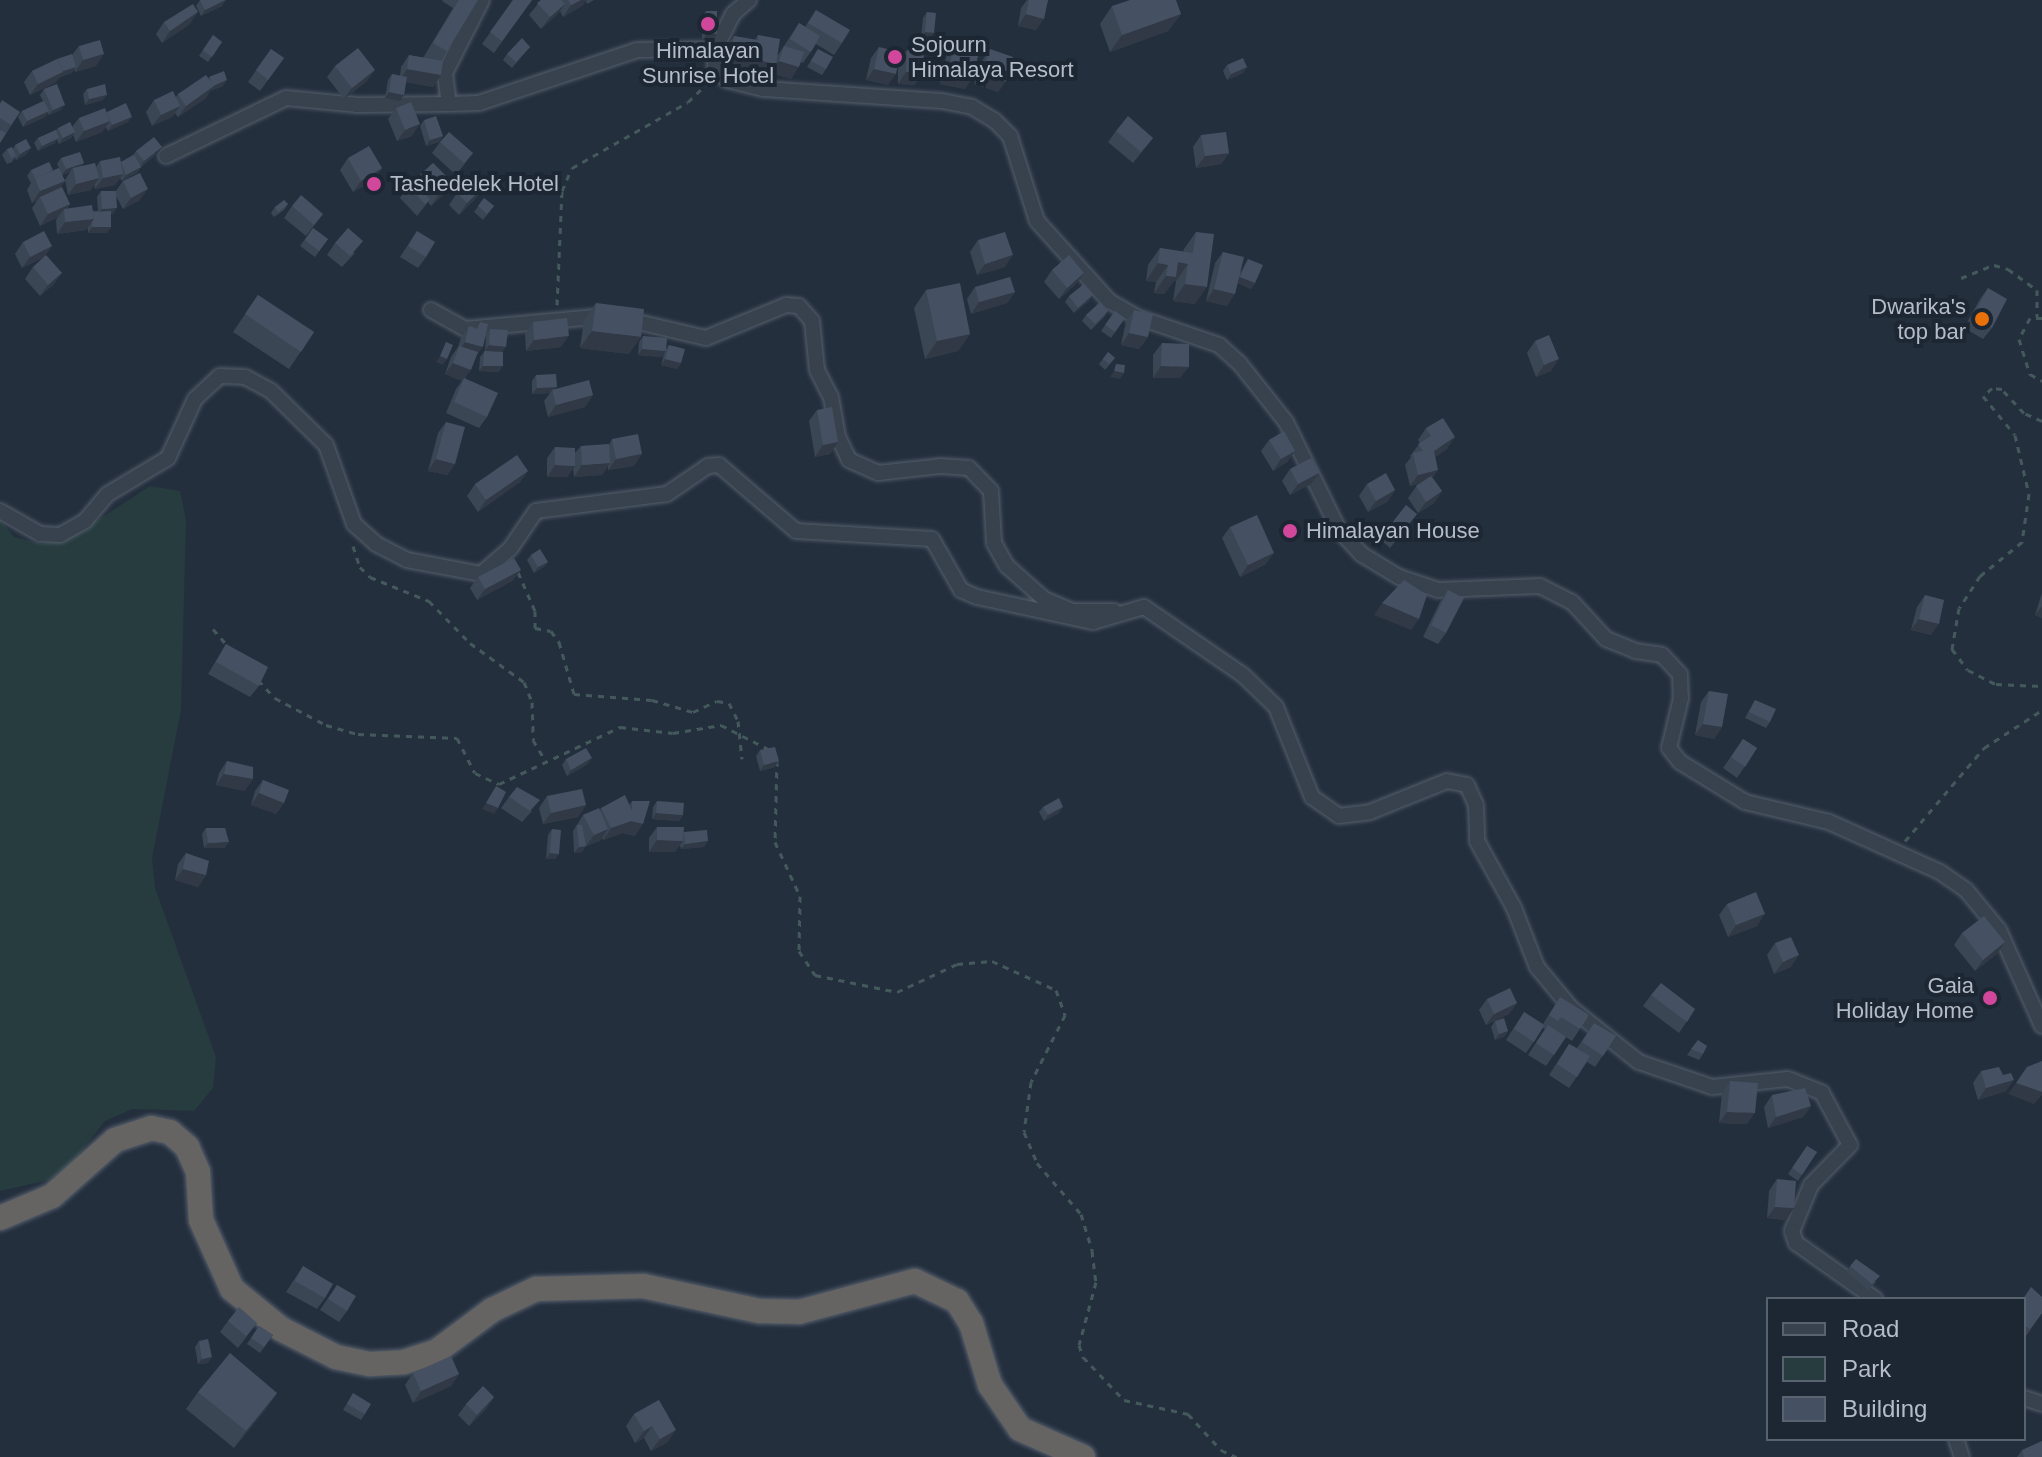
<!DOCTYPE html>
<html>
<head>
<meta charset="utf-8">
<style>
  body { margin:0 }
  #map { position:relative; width:2042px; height:1457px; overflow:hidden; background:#242f3e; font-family:Helvetica,sans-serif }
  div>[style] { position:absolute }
  .green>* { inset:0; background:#263c3f }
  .path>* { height:3px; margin-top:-1.5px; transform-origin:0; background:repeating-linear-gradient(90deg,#44595c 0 6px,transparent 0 12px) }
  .roads { filter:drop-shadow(0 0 2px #565f6c) drop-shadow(0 0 2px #565f6c) }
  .minor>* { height:14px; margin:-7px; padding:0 7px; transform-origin:7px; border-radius:7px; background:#38414e }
  .trunk>* { height:24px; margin:-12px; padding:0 12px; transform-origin:12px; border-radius:12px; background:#656462 }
  .wall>* { inset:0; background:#3b4654 }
  .shaded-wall>* { inset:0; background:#303945 }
  .building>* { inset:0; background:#455162 }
  .dots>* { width:22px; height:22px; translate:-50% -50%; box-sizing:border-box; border:4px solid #1d2633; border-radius:50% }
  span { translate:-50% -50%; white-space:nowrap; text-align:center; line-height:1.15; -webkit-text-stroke:8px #1d2633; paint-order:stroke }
  .poi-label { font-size:22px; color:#b4bcc9 }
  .left { translate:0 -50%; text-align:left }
  .right { translate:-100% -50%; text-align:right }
  .legend { position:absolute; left:1766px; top:1297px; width:260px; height:144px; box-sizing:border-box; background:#1d2633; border:2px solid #59626f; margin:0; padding:10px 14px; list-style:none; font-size:24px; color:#b4bcc9 }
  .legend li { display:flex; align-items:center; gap:16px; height:40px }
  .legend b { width:40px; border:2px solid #59626f }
</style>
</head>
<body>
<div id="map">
  <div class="green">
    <i style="clip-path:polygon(150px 486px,180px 491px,186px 520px,181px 710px,152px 858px,155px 888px,216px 1057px,213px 1088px,194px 1111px,132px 1109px,105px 1121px,73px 1162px,49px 1180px,0 1191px,0 519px,14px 537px,43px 544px,98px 520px)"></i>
  </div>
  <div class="path">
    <i style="left:1961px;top:278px;width:35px;rotate:-22deg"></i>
    <i style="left:1994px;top:265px;width:15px;rotate:16deg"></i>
    <i style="left:2008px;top:269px;width:36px;rotate:36deg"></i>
    <i style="left:2037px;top:290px;width:27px;rotate:90deg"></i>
    <i style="left:557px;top:305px;width:114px;rotate:-87.5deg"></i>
    <i style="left:562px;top:191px;width:25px;rotate:-67deg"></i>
    <i style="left:572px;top:168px;width:133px;rotate:-29.6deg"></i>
    <i style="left:688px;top:102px;width:28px;rotate:-44deg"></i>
    <i style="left:2042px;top:318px;width:12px;rotate:180deg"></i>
    <i style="left:2030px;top:318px;width:24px;rotate:118deg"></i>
    <i style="left:2019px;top:339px;width:37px;rotate:73deg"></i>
    <i style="left:2030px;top:374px;width:14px;rotate:30deg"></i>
    <i style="left:2042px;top:421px;width:20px;rotate:-156deg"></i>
    <i style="left:2024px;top:413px;width:33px;rotate:-133deg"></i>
    <i style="left:2002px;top:389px;width:10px;rotate:-174deg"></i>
    <i style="left:1992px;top:388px;width:12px;rotate:138deg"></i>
    <i style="left:1983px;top:396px;width:50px;rotate:50.6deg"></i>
    <i style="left:2015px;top:435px;width:61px;rotate:76.7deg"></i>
    <i style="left:2029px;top:494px;width:49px;rotate:98.3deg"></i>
    <i style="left:2022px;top:542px;width:54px;rotate:141deg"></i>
    <i style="left:1980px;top:576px;width:38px;rotate:123deg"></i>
    <i style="left:1959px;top:608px;width:42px;rotate:99.7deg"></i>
    <i style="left:1952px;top:649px;width:26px;rotate:53deg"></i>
    <i style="left:1968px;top:670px;width:31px;rotate:27deg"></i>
    <i style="left:1996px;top:684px;width:46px;rotate:2.5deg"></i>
    <i style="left:353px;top:546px;width:22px;rotate:72deg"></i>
    <i style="left:360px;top:567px;width:14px;rotate:45deg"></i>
    <i style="left:370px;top:577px;width:64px;rotate:22.1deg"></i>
    <i style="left:429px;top:601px;width:59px;rotate:45.7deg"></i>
    <i style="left:470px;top:643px;width:67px;rotate:35.8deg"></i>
    <i style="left:524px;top:682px;width:22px;rotate:68deg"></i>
    <i style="left:532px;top:702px;width:38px;rotate:88deg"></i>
    <i style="left:533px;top:740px;width:26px;rotate:59deg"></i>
    <i style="left:518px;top:572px;width:43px;rotate:66.4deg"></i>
    <i style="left:535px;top:611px;width:17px;rotate:90deg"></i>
    <i style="left:535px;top:628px;width:16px;rotate:11deg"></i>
    <i style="left:551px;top:631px;width:14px;rotate:54deg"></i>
    <i style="left:559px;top:642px;width:54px;rotate:73.9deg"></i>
    <i style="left:574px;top:694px;width:78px;rotate:4.4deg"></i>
    <i style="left:652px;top:700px;width:43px;rotate:16.3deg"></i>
    <i style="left:693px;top:712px;width:26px;rotate:-25deg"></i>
    <i style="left:717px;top:701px;width:12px;rotate:9deg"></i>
    <i style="left:729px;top:703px;width:20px;rotate:63deg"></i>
    <i style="left:738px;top:721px;width:38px;rotate:84deg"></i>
    <i style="left:213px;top:629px;width:20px;rotate:49deg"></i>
    <i style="left:258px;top:680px;width:25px;rotate:47deg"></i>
    <i style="left:275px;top:698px;width:58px;rotate:27.9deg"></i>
    <i style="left:326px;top:725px;width:33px;rotate:16deg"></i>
    <i style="left:358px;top:734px;width:99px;rotate:2.3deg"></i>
    <i style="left:457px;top:738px;width:39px;rotate:63deg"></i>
    <i style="left:475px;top:773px;width:26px;rotate:25deg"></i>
    <i style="left:499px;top:784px;width:134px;rotate:-25.2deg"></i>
    <i style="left:620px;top:727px;width:53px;rotate:6.5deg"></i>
    <i style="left:673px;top:733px;width:49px;rotate:-9.5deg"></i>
    <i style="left:721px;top:725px;width:55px;rotate:27deg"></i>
    <i style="left:777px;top:760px;width:82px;rotate:91.4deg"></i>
    <i style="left:775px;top:842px;width:60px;rotate:65.2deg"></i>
    <i style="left:800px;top:896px;width:55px;rotate:91deg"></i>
    <i style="left:799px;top:951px;width:29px;rotate:56deg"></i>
    <i style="left:815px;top:975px;width:84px;rotate:11.7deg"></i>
    <i style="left:897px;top:992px;width:66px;rotate:-25deg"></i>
    <i style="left:957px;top:964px;width:35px;rotate:-5deg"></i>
    <i style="left:992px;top:961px;width:70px;rotate:24.4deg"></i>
    <i style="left:1056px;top:990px;width:27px;rotate:70deg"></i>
    <i style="left:1065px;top:1015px;width:75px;rotate:116.9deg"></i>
    <i style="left:1031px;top:1082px;width:50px;rotate:98deg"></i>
    <i style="left:1024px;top:1132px;width:34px;rotate:67deg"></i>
    <i style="left:1037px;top:1163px;width:67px;rotate:49.2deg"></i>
    <i style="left:1081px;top:1214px;width:39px;rotate:73deg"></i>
    <i style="left:1092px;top:1251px;width:31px;rotate:83deg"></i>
    <i style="left:1096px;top:1282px;width:65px;rotate:105.1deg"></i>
    <i style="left:1079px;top:1345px;width:13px;rotate:72deg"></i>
    <i style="left:1083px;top:1357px;width:59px;rotate:46.4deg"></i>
    <i style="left:1124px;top:1400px;width:66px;rotate:12.3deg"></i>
    <i style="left:1188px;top:1414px;width:49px;rotate:47.5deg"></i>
    <i style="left:1221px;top:1450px;width:17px;rotate:25deg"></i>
    <i style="left:1905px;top:841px;width:122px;rotate:-49.7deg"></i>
    <i style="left:1984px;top:748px;width:69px;rotate:-33.2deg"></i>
  </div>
  <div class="roads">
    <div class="minor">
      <i style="left:482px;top:0;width:82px;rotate:116.9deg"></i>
      <i style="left:445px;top:73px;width:31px;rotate:83deg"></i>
      <i style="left:449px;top:104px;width:30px;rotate:-2deg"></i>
      <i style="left:479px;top:103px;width:167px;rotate:-18.5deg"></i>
      <i style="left:637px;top:50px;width:78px;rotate:-0.7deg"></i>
      <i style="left:749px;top:0;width:21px;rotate:139deg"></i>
      <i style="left:733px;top:14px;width:39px;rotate:117deg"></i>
      <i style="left:715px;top:49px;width:21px;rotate:90deg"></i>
      <i style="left:715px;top:70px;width:16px;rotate:40deg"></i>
      <i style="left:727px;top:80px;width:38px;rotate:14deg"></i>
      <i style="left:764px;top:89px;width:178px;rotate:3.9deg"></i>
      <i style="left:942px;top:101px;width:31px;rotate:11deg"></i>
      <i style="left:972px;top:107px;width:26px;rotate:31deg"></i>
      <i style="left:994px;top:120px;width:23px;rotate:45deg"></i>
      <i style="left:1010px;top:136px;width:89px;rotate:72.4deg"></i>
      <i style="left:1037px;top:221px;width:108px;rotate:48deg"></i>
      <i style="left:1109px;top:301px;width:32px;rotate:30deg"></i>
      <i style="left:1137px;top:317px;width:87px;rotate:18.9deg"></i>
      <i style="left:1219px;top:345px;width:28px;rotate:42deg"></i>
      <i style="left:1240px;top:364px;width:74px;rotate:51.6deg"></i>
      <i style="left:1286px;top:422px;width:120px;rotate:63.9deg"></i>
      <i style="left:1339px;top:530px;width:33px;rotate:47deg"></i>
      <i style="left:1361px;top:554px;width:44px;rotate:31.2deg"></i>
      <i style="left:1399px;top:577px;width:41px;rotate:18.4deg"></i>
      <i style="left:1438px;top:590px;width:102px;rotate:-2.2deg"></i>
      <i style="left:1540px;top:586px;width:36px;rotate:27deg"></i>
      <i style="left:1572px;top:602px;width:50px;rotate:47.4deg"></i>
      <i style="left:1606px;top:639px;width:31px;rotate:22deg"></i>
      <i style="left:1635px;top:651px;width:27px;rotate:8deg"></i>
      <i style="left:1662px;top:655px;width:26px;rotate:47deg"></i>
      <i style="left:1680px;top:674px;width:24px;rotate:88deg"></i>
      <i style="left:1681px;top:698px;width:51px;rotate:103.5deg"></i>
      <i style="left:1669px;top:748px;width:18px;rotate:52deg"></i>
      <i style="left:1680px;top:762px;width:76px;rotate:31.6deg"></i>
      <i style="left:1745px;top:802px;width:86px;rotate:13.4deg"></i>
      <i style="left:1829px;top:822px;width:122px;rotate:24.2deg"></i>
      <i style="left:1940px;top:872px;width:32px;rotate:35deg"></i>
      <i style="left:1966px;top:890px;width:52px;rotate:50.5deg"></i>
      <i style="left:1999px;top:930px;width:105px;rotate:65.9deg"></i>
      <i style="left:166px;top:156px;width:133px;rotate:-25.8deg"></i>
      <i style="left:286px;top:98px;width:72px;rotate:5.6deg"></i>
      <i style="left:358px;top:105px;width:91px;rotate:-0.6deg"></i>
      <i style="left:431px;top:310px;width:39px;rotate:29deg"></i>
      <i style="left:465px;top:329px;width:141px;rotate:-5.3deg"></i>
      <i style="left:625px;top:319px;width:83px;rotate:13.2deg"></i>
      <i style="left:706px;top:338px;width:87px;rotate:-22.4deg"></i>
      <i style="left:786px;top:305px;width:13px;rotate:4deg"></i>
      <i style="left:799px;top:306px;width:20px;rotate:49deg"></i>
      <i style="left:812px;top:321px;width:49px;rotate:84.2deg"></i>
      <i style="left:817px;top:370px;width:30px;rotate:63deg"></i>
      <i style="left:831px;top:397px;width:41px;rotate:80.1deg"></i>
      <i style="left:838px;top:437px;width:25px;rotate:64deg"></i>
      <i style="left:849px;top:460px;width:32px;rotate:24deg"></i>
      <i style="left:878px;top:473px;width:62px;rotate:-6.4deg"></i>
      <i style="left:940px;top:466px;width:29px;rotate:4deg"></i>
      <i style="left:969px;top:468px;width:32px;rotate:46deg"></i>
      <i style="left:991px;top:491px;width:52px;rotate:86.7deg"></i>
      <i style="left:994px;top:543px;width:26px;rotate:61deg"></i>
      <i style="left:1007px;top:566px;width:50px;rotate:41.7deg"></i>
      <i style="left:1044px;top:599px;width:30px;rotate:23deg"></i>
      <i style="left:1072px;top:611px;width:42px"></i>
      <i style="left:0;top:511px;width:46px;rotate:29.9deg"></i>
      <i style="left:40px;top:534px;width:20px;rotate:3deg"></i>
      <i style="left:60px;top:535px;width:29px;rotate:-29deg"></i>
      <i style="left:85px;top:521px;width:35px;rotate:-50deg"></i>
      <i style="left:108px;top:494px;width:70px;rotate:-31deg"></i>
      <i style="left:168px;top:458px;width:65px;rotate:-65.4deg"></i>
      <i style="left:195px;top:399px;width:34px;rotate:-43deg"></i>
      <i style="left:220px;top:376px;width:25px;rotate:2deg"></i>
      <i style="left:245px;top:377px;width:30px;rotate:28deg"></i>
      <i style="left:271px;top:391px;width:77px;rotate:44.5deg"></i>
      <i style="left:326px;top:445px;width:84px;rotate:70.5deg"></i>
      <i style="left:354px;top:524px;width:30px;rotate:42deg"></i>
      <i style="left:376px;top:544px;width:35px;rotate:27deg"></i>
      <i style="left:407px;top:560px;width:75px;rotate:10.7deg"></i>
      <i style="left:481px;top:574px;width:38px;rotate:-41deg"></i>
      <i style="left:510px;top:549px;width:46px;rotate:-55.6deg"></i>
      <i style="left:536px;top:511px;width:132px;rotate:-7.4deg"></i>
      <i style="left:667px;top:494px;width:50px;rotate:-34.3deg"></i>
      <i style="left:708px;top:466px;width:11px;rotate:-5deg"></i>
      <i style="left:719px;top:465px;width:101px;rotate:40.6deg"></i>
      <i style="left:796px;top:531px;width:136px;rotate:3.4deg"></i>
      <i style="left:932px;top:539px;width:59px;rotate:60.4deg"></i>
      <i style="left:961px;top:590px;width:17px;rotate:24deg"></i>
      <i style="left:977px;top:597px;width:119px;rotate:12.2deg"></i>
      <i style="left:1093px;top:622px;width:53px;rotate:-16.4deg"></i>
      <i style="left:1144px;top:607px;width:120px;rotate:34.5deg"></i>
      <i style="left:1243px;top:675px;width:46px;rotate:44.1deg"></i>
      <i style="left:1276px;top:707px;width:97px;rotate:68.2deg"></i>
      <i style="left:1312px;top:797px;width:33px;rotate:35deg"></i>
      <i style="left:1339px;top:816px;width:31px;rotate:-7deg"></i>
      <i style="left:1370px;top:812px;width:83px;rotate:-21.9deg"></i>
      <i style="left:1447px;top:781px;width:20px;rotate:11deg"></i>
      <i style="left:1467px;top:785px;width:22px;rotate:66deg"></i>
      <i style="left:1476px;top:805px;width:36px;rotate:88deg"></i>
      <i style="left:1477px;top:841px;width:77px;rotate:61.1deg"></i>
      <i style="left:1514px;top:908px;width:63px;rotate:68.7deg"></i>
      <i style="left:1537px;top:967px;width:53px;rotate:50.3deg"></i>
      <i style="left:1571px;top:1008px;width:87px;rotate:38.5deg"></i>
      <i style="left:1639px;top:1062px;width:77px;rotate:18.9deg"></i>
      <i style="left:1712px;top:1087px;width:76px;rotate:-6deg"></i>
      <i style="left:1788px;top:1079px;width:37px;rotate:22deg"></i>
      <i style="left:1822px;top:1093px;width:59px;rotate:61.7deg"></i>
      <i style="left:1850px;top:1145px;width:56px;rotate:134.3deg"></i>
      <i style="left:1811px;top:1185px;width:50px;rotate:112.4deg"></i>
      <i style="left:1792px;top:1231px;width:13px;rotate:72deg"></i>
      <i style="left:1796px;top:1243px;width:97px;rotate:35.3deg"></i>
      <i style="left:2024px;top:1398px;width:19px;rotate:18deg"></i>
      <i style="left:1956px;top:1439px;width:19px;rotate:72deg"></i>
    </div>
    <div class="trunk">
      <i style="left:0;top:1218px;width:56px;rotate:-22.9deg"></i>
      <i style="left:52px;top:1196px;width:84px;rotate:-41.6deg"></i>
      <i style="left:115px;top:1140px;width:38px;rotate:-18deg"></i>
      <i style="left:151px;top:1128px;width:19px;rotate:12deg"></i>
      <i style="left:170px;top:1132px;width:23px;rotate:41deg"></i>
      <i style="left:187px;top:1147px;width:27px;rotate:66deg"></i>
      <i style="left:198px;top:1172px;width:48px;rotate:86.4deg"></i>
      <i style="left:201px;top:1220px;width:76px;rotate:65.8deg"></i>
      <i style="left:232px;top:1289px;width:63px;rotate:39.2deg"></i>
      <i style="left:281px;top:1329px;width:62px;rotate:27deg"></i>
      <i style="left:336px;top:1357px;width:35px;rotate:12deg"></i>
      <i style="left:370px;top:1364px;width:34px;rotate:-3deg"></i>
      <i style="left:404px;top:1362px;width:35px;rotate:-18deg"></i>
      <i style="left:437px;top:1351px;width:69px;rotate:-36.7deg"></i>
      <i style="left:492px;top:1310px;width:49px;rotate:-25.5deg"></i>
      <i style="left:536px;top:1289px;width:107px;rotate:-1.6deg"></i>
      <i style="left:643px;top:1286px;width:120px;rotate:12.1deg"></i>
      <i style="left:760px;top:1311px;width:39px;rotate:1deg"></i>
      <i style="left:799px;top:1312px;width:120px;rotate:-15deg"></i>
      <i style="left:915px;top:1281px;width:47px;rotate:25.5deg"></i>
      <i style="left:957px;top:1301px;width:26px;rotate:58deg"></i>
      <i style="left:971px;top:1323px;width:65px;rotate:73deg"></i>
      <i style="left:990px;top:1385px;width:53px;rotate:55.7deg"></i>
      <i style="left:1020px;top:1429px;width:69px;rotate:24deg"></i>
    </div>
  </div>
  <div class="wall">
    <i style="clip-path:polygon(200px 0,222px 6px,201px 16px,196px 6px)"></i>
    <i style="clip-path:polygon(443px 0,478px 0,441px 61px,441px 75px,433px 87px,406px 82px,400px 101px,385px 98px,388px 80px,392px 74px,400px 76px,401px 67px,409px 55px,423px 58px,453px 8px,442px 1px)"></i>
    <i style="clip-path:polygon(513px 0,532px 0,494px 53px,482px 44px)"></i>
    <i style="clip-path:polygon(541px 0,594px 0,587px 4px,586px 1px,582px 6px,563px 17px,560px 11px,541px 29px,529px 15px)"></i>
    <i style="clip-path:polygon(1027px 0,1048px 0,1036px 30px,1018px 26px,1021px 8px)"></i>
    <i style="clip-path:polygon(1112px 6px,1181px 14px,1168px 31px,1110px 52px,1100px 24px)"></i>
    <i style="clip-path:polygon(816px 10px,842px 43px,834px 55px,816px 44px,803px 63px,801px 62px,791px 79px,771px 73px,772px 69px,768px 75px,723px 66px,726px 48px,734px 36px,755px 40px,758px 35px,778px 55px,799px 23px,805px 27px)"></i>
    <i style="clip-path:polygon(706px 11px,713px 40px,702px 40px,702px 17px)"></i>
    <i style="clip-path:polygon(927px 12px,930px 39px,921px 38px,923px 18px)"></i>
    <i style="clip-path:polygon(164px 22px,190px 24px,162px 43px,156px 34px)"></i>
    <i style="clip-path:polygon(213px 35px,222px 42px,208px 62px,199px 56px)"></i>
    <i style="clip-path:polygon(956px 37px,965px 89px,940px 84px,948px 49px)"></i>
    <i style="clip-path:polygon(79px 46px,96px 66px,75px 72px,74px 69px,72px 73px,60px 77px,55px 83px,30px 95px,24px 82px,32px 71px,72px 55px)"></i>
    <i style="clip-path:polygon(530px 47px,512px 68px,503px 60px,507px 54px)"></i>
    <i style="clip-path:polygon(879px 47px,888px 85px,866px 80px,871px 58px)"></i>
    <i style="clip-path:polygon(271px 49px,284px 58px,260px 91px,248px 82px)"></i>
    <i style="clip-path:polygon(818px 49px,826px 69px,822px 75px,807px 67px)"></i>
    <i style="clip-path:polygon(990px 49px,1006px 81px,998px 92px,974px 84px,982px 61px)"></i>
    <i style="clip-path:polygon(907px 50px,915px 85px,898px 84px,898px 62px)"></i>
    <i style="clip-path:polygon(1227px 65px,1247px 67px,1243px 73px,1227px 80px,1223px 71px)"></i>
    <i style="clip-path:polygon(335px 66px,367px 81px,344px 99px,327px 77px)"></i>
    <i style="clip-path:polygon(208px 78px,223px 86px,210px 91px,206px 98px,178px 117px,175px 113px,172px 117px,152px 126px,146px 112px,154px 100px,176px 97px,178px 94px)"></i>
    <i style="clip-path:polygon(44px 89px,61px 110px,49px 115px,48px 113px,45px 117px,23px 127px,18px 117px,22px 111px,43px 101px,40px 95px)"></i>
    <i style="clip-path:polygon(87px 89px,103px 100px,85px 105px,83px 94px)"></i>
    <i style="clip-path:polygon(0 103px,20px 112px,0 143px)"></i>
    <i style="clip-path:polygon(396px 108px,412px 136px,397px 141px,388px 119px)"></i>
    <i style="clip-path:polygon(107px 112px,128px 122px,108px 131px,106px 127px,102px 132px,76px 142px,73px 135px,71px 138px,59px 144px,57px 140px,55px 143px,38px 151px,34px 143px,38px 138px,56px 130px,58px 128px,72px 127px,79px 118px)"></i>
    <i style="clip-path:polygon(424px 120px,443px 136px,439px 142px,426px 146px,420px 126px)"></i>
    <i style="clip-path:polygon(1116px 131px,1153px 138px,1133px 163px,1108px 142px)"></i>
    <i style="clip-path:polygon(1201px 135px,1229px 153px,1221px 164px,1196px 168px,1193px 147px)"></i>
    <i style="clip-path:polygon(440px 142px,473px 153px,456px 175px,432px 153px)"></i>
    <i style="clip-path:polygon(15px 145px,27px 154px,16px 160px,15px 158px,12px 162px,7px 164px,2px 155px,7px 149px,13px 149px)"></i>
    <i style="clip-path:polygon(136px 151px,158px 153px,141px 167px,137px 173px,122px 181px,120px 178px,115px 185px,95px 189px,94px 184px,91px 190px,68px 195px,65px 180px,70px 172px,62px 175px,65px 181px,61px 187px,70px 204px,67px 209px,98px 211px,97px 197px,101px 191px,116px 191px,123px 181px,140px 200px,123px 209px,116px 196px,113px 214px,111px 214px,111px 227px,107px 233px,88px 233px,88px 228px,86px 230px,57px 234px,56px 220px,58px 217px,40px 226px,32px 208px,37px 201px,32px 203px,27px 190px,31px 183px,27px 176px,31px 170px,52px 171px,59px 168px,57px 164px,61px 158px,84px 163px,81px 166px,96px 167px,100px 161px,121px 162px,133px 155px)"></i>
    <i style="clip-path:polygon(348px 158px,382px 168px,374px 180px,353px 192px,340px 170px)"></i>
    <i style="clip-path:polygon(433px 163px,452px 182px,444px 194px,431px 206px,428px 202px,417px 216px,400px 198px,408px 186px)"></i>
    <i style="clip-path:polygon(484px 186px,476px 198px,459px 215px,449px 205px,457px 193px)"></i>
    <i style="clip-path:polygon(484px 198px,494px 206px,483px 220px,474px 212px)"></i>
    <i style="clip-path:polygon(288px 204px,284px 210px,274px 217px,271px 213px,275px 207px)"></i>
    <i style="clip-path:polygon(292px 206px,323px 214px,306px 236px,284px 218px)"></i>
    <i style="clip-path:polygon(313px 228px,328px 239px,315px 257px,300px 246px)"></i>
    <i style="clip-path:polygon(417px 231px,426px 257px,418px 268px,400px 257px)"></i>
    <i style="clip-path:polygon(1196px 232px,1195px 304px,1173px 301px,1176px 281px,1174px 281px,1164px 294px,1154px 293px,1156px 282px,1146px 281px,1148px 265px,1160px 248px,1183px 252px,1184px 249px)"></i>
    <i style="clip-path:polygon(978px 240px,1005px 267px,977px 275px,970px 252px)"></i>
    <i style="clip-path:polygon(23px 242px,52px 246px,44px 257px,22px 268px,15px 254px)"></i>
    <i style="clip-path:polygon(335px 243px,355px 253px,342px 267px,327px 255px)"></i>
    <i style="clip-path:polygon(1223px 252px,1239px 275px,1248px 259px,1255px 283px,1251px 289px,1238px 283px,1227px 306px,1206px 301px,1215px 263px)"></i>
    <i style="clip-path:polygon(33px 267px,54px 284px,40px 296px,25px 279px)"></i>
    <i style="clip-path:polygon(1052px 270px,1076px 284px,1059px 299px,1044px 282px)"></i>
    <i style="clip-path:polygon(975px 287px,1015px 292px,1007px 303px,971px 314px,967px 299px)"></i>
    <i style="clip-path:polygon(1988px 288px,1992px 328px,1983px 339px,1964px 328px,1980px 299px)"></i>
    <i style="clip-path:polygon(926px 290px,970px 334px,958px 351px,925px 359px,914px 308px)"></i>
    <i style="clip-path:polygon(258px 295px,314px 332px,289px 369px,233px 332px)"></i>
    <i style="clip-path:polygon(1069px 296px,1089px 301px,1074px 313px,1065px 302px)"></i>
    <i style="clip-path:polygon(596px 303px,629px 354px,580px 348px,584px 320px)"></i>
    <i style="clip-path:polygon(1134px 310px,1148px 337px,1139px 349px,1121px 345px,1126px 321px)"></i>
    <i style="clip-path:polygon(1108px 311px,1104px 317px,1091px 330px,1082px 321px,1086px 315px)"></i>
    <i style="clip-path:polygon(1115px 311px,1125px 318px,1111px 338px,1101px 331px)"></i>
    <i style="clip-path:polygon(480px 322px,486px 334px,490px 329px,503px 352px,499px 372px,479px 371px,480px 357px,485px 351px,486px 335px,465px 378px,487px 417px,479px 428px,446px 413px,456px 389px,462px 381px,445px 374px,451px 357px,458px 347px,461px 338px,469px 326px,476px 328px)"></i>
    <i style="clip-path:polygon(533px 322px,561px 347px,526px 351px,525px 334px)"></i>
    <i style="clip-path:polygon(643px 336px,666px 349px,669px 345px,681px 363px,677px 369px,661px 365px,664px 354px,662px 357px,638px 355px,639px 342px)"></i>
    <i style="clip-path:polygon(1535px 341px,1551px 371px,1536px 377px,1527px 353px)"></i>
    <i style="clip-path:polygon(1162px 343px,1180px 378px,1153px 378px,1153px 355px)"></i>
    <i style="clip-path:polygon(1108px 352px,1115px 358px,1105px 370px,1099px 364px)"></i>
    <i style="clip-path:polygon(536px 375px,556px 389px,593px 395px,585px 407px,548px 417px,544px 401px,550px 393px,532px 394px,532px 381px)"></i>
    <i style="clip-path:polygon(817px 410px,838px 442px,830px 454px,815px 457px,809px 421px)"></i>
    <i style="clip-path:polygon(446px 422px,455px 464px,447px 475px,428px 471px,438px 433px)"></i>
    <i style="clip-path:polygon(1426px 428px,1447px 449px,1435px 457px,1433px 478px,1442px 491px,1434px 503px,1418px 513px,1408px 498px,1418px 484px,1410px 486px,1405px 465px,1411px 457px,1410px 456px,1420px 443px,1418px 440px)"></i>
    <i style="clip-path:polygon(612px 439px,634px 466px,608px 470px,608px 466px,602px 475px,574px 477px,573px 468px,567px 477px,547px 477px,547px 458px,555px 447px,575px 453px,581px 446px,609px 445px)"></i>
    <i style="clip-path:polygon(1269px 440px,1295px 451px,1287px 462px,1273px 471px,1261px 451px)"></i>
    <i style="clip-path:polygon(1290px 469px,1311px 484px,1290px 495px,1282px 481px)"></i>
    <i style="clip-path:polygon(528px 471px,520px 482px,478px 512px,467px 496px,475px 484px)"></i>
    <i style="clip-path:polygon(1367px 484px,1395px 490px,1387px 502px,1368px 512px,1359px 496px)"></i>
    <i style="clip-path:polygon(1417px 514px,1390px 548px,1380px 539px,1388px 528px)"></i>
    <i style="clip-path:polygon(1230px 527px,1266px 564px,1240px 577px,1222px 538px)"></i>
    <i style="clip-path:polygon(531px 555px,548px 562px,544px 567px,534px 573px,527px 560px)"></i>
    <i style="clip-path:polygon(521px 570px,512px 581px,477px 600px,470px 588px,478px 577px)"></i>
    <i style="clip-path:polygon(1448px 590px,1446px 633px,1438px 644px,1423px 637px,1440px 602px)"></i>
    <i style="clip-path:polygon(2042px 593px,2042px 618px,2035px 615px)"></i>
    <i style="clip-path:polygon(1925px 595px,1931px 635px,1911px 630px,1917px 607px)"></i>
    <i style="clip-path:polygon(226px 644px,259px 686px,250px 697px,208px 674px)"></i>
    <i style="clip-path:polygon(1709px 691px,1722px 727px,1714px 739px,1695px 735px,1701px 702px)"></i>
    <i style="clip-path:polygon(1755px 700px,1770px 722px,1766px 728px,1745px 718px)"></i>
    <i style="clip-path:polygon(1743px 739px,1757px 748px,1737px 778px,1723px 768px)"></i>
    <i style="clip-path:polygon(760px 750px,775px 767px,760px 771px,756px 756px)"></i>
    <i style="clip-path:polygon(566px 759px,588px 764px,567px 776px,562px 765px)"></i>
    <i style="clip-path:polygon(227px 761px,245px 791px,216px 785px,219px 773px)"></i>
    <i style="clip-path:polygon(263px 780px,284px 803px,276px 814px,251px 805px,255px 791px)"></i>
    <i style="clip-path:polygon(547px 796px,586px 805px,578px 817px,543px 824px,539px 808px)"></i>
    <i style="clip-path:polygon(509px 797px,532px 811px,522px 822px,501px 808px)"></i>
    <i style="clip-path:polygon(632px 801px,635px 836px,623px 833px,603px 840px,602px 838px,600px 841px,586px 846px,582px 852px,574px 853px,573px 831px,583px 815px,600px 810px,601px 808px,629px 805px)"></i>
    <i style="clip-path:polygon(657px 801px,683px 815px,679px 821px,652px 819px,653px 807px)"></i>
    <i style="clip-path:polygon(1043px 807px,1059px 813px,1044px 821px,1039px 812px)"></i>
    <i style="clip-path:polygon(657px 827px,684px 832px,704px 847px,681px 849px,680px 845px,675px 852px,649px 852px,649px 838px)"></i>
    <i style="clip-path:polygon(206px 828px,225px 848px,204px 848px,202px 834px)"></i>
    <i style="clip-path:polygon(552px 829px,559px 854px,555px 859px,546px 859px,548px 835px)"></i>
    <i style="clip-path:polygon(186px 853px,206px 875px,198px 887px,175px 880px,178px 864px)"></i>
    <i style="clip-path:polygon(1727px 904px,1757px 926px,1728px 937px,1719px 915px)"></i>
    <i style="clip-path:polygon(1962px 933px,1997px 954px,1975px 971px,1954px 945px)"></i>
    <i style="clip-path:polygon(1775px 943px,1791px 967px,1774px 974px,1767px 955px)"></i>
    <i style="clip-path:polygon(1651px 995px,1695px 1009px,1679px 1033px,1643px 1006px)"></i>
    <i style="clip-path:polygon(1560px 997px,1589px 1015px,1572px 1041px,1566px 1037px,1546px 1066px,1528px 1055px,1545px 1029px,1543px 1028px,1526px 1053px,1506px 1040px,1524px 1012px,1543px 1024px)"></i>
    <i style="clip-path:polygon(1487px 999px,1517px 1003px,1509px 1014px,1486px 1025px,1479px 1010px)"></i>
    <i style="clip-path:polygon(1495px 1021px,1508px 1031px,1504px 1037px,1495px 1040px,1491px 1027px)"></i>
    <i style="clip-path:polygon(1594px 1023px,1616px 1036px,1595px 1067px,1587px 1062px,1569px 1088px,1549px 1075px,1569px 1044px,1577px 1048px)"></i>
    <i style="clip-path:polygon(1698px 1040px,1703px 1054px,1699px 1060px,1687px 1055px)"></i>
    <i style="clip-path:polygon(1981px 1071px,2006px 1091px,1978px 1100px,1973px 1083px)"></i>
    <i style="clip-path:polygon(1730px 1081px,1747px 1124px,1719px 1123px,1722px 1093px)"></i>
    <i style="clip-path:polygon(1772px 1095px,1811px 1106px,1803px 1117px,1768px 1128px,1764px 1107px)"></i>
    <i style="clip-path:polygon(1807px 1146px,1817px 1152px,1798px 1181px,1788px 1174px)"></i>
    <i style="clip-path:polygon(1777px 1179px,1794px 1208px,1786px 1220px,1767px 1218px,1769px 1191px)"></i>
    <i style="clip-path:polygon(1856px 1259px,1876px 1282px,1868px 1290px,1846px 1272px)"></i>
    <i style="clip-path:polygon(303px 1266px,325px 1298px,317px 1309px,286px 1292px)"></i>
    <i style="clip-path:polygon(337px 1285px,347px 1311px,339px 1322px,320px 1310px)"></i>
    <i style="clip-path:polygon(2024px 1299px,2042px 1313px,2024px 1339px)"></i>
    <i style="clip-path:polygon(228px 1321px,257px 1323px,238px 1348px,220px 1332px)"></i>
    <i style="clip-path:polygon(259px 1326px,273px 1335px,260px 1353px,247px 1344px)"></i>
    <i style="clip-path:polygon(199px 1341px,208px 1363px,198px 1364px,195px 1347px)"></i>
    <i style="clip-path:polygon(413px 1373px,459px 1374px,451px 1386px,413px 1403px,405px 1385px)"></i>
    <i style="clip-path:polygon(198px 1392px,277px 1393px,265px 1410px,234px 1448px,186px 1409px)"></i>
    <i style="clip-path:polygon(353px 1393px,365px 1414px,361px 1420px,343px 1410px)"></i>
    <i style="clip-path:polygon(494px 1397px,486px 1409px,469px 1426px,458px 1415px,466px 1404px)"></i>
    <i style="clip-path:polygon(659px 1400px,668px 1442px,651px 1451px,644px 1438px,635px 1443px,626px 1426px,634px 1414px)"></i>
    <i style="clip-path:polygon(2022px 1450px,2042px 1457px,2017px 1457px)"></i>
  </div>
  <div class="shaded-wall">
    <i style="clip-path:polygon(226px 0,222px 6px,201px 16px,205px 10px)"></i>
    <i style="clip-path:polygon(581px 0,587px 0,582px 6px,563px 17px,571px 5px)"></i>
    <i style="clip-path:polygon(565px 4px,557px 15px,541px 29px,550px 17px)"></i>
    <i style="clip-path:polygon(198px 12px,190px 24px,162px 43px,170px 31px)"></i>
    <i style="clip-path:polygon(1026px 14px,1044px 19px,1036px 30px,1018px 26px)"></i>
    <i style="clip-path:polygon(1181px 14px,1168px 31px,1110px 52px,1122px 35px)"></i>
    <i style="clip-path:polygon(925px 32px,934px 33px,930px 39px,921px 38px)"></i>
    <i style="clip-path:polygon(707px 34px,717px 34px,713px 40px,702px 40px)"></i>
    <i style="clip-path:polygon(104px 54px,96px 66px,75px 72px,83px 60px)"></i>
    <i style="clip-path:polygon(731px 54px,776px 64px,768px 75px,723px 66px)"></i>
    <i style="clip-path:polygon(779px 61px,799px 67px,791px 79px,771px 73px)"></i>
    <i style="clip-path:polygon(76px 67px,72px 73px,60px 77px,55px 83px,30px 95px,38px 84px,60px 72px)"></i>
    <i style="clip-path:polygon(1247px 67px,1243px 73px,1227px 80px,1231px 74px)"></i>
    <i style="clip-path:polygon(407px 69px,441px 75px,433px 87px,399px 81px)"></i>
    <i style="clip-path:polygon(874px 69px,896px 74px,888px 85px,866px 80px)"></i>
    <i style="clip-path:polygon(375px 70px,367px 81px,344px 99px,352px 88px)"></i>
    <i style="clip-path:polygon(906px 72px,923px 73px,915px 85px,898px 84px)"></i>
    <i style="clip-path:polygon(948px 72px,973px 78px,965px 89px,940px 84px)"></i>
    <i style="clip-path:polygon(982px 73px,1006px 81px,998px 92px,974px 84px)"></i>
    <i style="clip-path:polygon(227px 80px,223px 86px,210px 91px,206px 98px,178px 117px,186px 106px,212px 86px)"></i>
    <i style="clip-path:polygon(389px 92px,404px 95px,400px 101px,385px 98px)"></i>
    <i style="clip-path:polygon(107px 95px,103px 100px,85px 105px,89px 99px)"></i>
    <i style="clip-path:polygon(65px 105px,61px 110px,49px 115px,53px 110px)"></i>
    <i style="clip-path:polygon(180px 106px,172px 117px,152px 126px,161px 115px)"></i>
    <i style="clip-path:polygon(49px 111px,45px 117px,23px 127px,27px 121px)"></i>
    <i style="clip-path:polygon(132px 117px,128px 122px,108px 131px,112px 125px)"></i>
    <i style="clip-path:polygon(110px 121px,102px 132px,76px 142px,84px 131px)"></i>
    <i style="clip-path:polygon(420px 124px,412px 136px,397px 141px,405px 130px)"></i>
    <i style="clip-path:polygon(75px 132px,71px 138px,59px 144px,63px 138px)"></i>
    <i style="clip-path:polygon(443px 136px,439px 142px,426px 146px,430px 140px)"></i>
    <i style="clip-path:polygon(59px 138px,55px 143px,38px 151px,42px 146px)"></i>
    <i style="clip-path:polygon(162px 147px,158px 153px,140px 167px,144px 161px)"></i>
    <i style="clip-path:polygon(31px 148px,27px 154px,16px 160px,20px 154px)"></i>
    <i style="clip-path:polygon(1229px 153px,1221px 164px,1196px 168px,1205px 156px)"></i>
    <i style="clip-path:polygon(84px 163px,80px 168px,73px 168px,70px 172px,62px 175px,66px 169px)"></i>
    <i style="clip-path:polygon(141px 167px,137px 173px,122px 181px,126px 175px)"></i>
    <i style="clip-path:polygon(382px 168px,374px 180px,353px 192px,361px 181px)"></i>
    <i style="clip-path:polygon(123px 174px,115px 185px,95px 189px,103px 178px)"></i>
    <i style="clip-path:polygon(99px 178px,91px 190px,68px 195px,76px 184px)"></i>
    <i style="clip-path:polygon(65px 181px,57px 193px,40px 197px,37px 201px,32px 203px,40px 191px)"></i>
    <i style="clip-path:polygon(452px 182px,444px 194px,431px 206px,439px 194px)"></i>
    <i style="clip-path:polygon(484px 186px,476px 198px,459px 215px,467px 203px)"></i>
    <i style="clip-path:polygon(148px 189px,140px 200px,123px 209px,131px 198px)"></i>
    <i style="clip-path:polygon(70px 204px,64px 212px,64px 209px,58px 217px,40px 226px,48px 214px)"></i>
    <i style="clip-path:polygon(117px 208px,113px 214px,98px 214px,102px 209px)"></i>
    <i style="clip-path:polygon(94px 219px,86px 230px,57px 234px,65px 222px)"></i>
    <i style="clip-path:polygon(92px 227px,111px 227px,107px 233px,88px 233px)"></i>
    <i style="clip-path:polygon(52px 246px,44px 257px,22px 268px,30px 257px)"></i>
    <i style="clip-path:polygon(1013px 255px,1005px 267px,977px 275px,985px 264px)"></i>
    <i style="clip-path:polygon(1178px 262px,1188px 264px,1176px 281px,1174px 281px,1164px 294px,1154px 293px,1166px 276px)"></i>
    <i style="clip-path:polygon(1158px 263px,1168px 265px,1156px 282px,1146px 281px)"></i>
    <i style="clip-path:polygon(62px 273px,54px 284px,40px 296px,48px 285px)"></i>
    <i style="clip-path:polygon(1084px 273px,1076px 284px,1059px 299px,1067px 288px)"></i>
    <i style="clip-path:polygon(1240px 277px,1255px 283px,1251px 289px,1236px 282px)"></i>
    <i style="clip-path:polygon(1185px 284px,1207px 287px,1195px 304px,1173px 301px)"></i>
    <i style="clip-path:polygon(1214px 289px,1235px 294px,1227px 306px,1206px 301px)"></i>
    <i style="clip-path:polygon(1015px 292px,1007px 303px,971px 314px,979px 302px)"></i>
    <i style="clip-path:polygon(1093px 295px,1089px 301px,1074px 313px,1078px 308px)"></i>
    <i style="clip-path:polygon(592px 331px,641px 337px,629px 354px,580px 348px)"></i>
    <i style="clip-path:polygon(1129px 333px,1148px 337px,1139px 349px,1121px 345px)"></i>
    <i style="clip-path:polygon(970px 334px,958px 351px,925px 359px,937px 341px)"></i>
    <i style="clip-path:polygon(569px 336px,561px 347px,526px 351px,534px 340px)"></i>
    <i style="clip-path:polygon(465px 342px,483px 347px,475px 358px,457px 354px)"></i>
    <i style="clip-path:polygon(489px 345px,506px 347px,502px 353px,485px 351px)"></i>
    <i style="clip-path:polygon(642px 349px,666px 351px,662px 357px,638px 355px)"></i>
    <i style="clip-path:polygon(440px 356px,447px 359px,443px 365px,436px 362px)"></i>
    <i style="clip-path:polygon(665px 359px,681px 363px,677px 369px,661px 365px)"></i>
    <i style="clip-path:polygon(1559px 359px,1551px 371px,1536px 377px,1544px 365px)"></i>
    <i style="clip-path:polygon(453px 363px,471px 370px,463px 381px,464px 378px,462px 381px,445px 374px)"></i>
    <i style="clip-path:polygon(483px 366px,503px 366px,499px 372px,479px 371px)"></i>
    <i style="clip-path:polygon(1161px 366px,1189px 367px,1180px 378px,1153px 378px)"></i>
    <i style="clip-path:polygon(1114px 371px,1124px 373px,1120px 379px,1110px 377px)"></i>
    <i style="clip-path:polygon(557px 387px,553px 393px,552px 390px,550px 393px,532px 394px,537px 388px)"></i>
    <i style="clip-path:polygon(593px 395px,585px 407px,548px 417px,556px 405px)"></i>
    <i style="clip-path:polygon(1455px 437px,1447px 449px,1426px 462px,1434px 451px)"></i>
    <i style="clip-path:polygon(838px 442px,830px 454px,815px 457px,823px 445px)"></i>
    <i style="clip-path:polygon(1295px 451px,1287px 462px,1273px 471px,1281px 459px)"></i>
    <i style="clip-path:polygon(642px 454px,634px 466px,608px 470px,616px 459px)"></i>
    <i style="clip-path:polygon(436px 459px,455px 464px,447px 475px,428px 471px)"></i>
    <i style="clip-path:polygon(610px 463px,602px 475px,574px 477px,582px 465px)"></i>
    <i style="clip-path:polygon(555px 465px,575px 466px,567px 477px,547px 477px)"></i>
    <i style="clip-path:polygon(1438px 470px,1430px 482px,1410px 486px,1418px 475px)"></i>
    <i style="clip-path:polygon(528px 471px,520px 482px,478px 512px,486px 500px)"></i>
    <i style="clip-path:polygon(1319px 473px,1311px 484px,1290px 495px,1298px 484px)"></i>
    <i style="clip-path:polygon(1395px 490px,1387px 502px,1368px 512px,1376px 501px)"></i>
    <i style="clip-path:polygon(1442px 491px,1434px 503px,1418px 513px,1426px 502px)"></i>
    <i style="clip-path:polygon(1274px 553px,1266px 564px,1240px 577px,1248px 565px)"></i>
    <i style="clip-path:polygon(548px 562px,544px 567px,534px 573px,538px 567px)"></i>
    <i style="clip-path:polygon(521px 570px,512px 581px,477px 600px,485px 589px)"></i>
    <i style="clip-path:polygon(1382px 603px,1419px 619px,1411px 630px,1374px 615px)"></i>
    <i style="clip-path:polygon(2042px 606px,2042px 618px,2035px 615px)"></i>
    <i style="clip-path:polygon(1919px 619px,1939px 624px,1931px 635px,1911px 630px)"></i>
    <i style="clip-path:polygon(1703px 724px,1722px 727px,1714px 739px,1695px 735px)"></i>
    <i style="clip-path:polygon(592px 758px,588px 764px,567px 776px,571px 770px)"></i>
    <i style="clip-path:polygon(779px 761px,775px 767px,760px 771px,764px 765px)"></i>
    <i style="clip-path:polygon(224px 774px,253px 779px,245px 791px,216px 785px)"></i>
    <i style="clip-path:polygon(259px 793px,284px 803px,276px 814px,251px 805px)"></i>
    <i style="clip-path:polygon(486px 803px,498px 808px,494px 814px,482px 809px)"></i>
    <i style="clip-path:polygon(586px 805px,578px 817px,543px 824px,551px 813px)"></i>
    <i style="clip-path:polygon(1063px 807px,1059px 813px,1044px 821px,1048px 815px)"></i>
    <i style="clip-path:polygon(656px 813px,683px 815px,679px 821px,652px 819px)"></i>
    <i style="clip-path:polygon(631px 821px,643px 824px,635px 836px,623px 833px,603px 840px,611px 828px)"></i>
    <i style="clip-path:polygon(608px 829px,600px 841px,586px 846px,594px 835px)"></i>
    <i style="clip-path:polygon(657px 840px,683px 841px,675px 852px,649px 852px)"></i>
    <i style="clip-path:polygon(708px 841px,704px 847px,681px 849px,685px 844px)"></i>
    <i style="clip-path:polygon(229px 842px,225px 848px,204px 848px,208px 843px)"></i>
    <i style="clip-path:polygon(586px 846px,582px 852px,574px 853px,579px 847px)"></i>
    <i style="clip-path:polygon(550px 853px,559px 854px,555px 859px,546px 859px)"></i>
    <i style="clip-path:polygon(183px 869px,206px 875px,198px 887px,175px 880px)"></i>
    <i style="clip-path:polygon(1765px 914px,1757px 926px,1728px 937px,1736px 925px)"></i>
    <i style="clip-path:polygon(2005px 942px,1997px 954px,1975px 971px,1983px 960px)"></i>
    <i style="clip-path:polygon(1799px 955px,1791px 967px,1774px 974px,1783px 962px)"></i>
    <i style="clip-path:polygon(1517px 1003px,1509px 1014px,1486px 1025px,1494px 1014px)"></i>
    <i style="clip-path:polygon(1508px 1031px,1504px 1037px,1495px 1040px,1499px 1034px)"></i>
    <i style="clip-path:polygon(2014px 1080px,2006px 1091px,1978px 1100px,1986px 1088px)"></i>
    <i style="clip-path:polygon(2016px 1083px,2042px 1092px,2042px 1095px,2034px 1104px,2008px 1094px)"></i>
    <i style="clip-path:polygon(1811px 1106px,1803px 1117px,1768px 1128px,1776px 1117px)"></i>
    <i style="clip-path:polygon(1727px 1112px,1755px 1113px,1747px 1124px,1719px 1123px)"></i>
    <i style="clip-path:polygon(1775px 1207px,1794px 1208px,1786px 1220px,1767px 1218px)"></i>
    <i style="clip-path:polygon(212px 1357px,208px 1363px,198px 1364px,202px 1359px)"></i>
    <i style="clip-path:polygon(459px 1374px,451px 1386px,413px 1403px,421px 1391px)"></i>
    <i style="clip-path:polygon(277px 1393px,265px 1410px,234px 1448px,246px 1431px)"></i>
    <i style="clip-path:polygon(494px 1397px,486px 1409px,469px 1426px,477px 1415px)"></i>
    <i style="clip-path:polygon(652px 1426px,644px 1438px,635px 1443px,644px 1431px)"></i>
    <i style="clip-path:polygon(676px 1430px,668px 1442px,651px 1451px,660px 1439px)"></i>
  </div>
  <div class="building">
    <i style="clip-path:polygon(200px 0,226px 0,205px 10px)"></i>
    <i style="clip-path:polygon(459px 0,478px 0,447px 51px,433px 43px)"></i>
    <i style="clip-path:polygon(513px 0,532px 0,502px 41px,490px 32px)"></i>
    <i style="clip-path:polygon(541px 0,561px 0,565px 4px,550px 17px,537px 3px)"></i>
    <i style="clip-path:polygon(568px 0,581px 0,571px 5px)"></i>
    <i style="clip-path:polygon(1029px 0,1048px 0,1044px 19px,1026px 14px)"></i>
    <i style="clip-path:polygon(1130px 0,1176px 0,1181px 14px,1122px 35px,1112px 6px)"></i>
    <i style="clip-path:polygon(193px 4px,198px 12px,170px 31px,164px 22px)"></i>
    <i style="clip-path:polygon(816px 10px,850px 30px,842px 43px,808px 23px)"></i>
    <i style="clip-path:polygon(706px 11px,717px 11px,717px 34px,707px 34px)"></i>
    <i style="clip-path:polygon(927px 12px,936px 13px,934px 33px,925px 32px)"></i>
    <i style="clip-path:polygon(799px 23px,820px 36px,811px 52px,790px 39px)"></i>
    <i style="clip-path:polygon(213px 35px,222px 42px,212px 57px,203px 50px)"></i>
    <i style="clip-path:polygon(758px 35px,780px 39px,776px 64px,731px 54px,734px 36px,758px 40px)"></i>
    <i style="clip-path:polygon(956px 37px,981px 43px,973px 78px,948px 72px)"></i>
    <i style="clip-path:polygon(522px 38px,530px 47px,516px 62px,507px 54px)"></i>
    <i style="clip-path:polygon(100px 40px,104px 54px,83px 60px,79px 46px)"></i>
    <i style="clip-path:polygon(784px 46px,804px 52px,799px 67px,779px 61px)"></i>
    <i style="clip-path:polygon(879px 47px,900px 52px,896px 74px,874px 69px)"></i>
    <i style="clip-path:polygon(358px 48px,375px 70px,352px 88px,335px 66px)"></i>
    <i style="clip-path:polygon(271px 49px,284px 58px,268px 80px,256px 70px)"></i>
    <i style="clip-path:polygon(818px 49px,833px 57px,826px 69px,811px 61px)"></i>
    <i style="clip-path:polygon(990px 49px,1013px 57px,1006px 81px,982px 73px)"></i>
    <i style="clip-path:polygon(907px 50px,924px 51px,923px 73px,906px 72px)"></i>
    <i style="clip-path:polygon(72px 54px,76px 67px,63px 71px,57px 59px)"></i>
    <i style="clip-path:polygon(409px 55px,443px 61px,441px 75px,407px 69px)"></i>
    <i style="clip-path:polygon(1243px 58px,1247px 67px,1231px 74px,1227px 65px)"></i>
    <i style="clip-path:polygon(57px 59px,63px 72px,38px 84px,32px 71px)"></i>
    <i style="clip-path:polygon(224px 71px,227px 80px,213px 86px,209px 77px)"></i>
    <i style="clip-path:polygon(392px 74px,407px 77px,404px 95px,389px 92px)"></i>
    <i style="clip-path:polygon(206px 75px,214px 86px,186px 106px,178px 94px)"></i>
    <i style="clip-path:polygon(57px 84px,65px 105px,53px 110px,44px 89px)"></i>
    <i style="clip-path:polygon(105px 84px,107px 95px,89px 99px,87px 89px)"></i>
    <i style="clip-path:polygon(173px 91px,180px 106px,161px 115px,154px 100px)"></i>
    <i style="clip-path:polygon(2px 100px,20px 112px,11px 125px,0 118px,0 104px)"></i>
    <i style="clip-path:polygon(44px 101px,49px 111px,27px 121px,22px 111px)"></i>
    <i style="clip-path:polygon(411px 102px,420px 124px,405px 130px,396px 108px)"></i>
    <i style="clip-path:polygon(126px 103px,132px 117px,112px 125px,107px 112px)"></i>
    <i style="clip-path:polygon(105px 108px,110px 121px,84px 131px,79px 118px)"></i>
    <i style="clip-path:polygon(436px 116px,443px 136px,430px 140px,424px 120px)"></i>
    <i style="clip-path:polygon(1128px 116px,1153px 138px,1141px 152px,1116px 131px)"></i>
    <i style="clip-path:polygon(70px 122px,75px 132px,63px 138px,58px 128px)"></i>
    <i style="clip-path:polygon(0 130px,6px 133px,0 143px)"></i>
    <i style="clip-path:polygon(56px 130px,59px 138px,42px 146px,38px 138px)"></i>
    <i style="clip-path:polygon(449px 132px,473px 153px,464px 163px,440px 142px)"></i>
    <i style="clip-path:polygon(1226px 132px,1229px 153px,1205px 156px,1201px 135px)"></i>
    <i style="clip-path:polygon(154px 137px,162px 147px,144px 161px,136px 151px)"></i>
    <i style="clip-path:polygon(26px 139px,31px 148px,20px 154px,15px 145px)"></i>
    <i style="clip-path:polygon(369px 146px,382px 168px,361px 181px,348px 158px)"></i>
    <i style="clip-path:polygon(12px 147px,16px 156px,11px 158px,7px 149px)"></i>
    <i style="clip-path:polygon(80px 152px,84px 163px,66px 169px,61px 158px)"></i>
    <i style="clip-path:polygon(134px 155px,141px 167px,126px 175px,121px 162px)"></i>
    <i style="clip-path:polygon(120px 157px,123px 174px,103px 178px,100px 161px)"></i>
    <i style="clip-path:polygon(49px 162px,53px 170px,35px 178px,31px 170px)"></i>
    <i style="clip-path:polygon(95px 163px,99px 178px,76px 184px,73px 168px)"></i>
    <i style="clip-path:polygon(433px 163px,452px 182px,439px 194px,429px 183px,421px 190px,430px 199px,425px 204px,408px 186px)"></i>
    <i style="clip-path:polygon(59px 168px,65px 181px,40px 191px,35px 178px)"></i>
    <i style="clip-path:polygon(140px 173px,148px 189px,131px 198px,123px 181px)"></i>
    <i style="clip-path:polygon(474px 176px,484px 186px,467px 203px,457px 193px)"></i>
    <i style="clip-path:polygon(62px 187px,70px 204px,48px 214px,40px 197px)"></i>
    <i style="clip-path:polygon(101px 191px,116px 191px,117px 208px,102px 209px)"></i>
    <i style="clip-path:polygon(301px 195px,323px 214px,314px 225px,292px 206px)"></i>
    <i style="clip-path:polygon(484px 198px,494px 206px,487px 214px,478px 206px)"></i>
    <i style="clip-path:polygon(284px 200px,288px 204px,278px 212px,275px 207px)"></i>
    <i style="clip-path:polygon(92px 205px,94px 219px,65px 222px,64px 209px)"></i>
    <i style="clip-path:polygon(111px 211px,111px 227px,92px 227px,92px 222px,94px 219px,93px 212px)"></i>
    <i style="clip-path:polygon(313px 228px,328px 239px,319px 251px,305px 240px)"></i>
    <i style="clip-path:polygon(348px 228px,363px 241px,350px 256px,335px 243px)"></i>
    <i style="clip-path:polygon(44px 231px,52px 246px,30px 257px,23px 242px)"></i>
    <i style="clip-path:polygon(417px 231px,435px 242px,426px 257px,408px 246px)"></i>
    <i style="clip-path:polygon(1005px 232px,1013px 255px,985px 264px,978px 240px)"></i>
    <i style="clip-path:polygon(1196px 232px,1214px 234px,1207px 287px,1185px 284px,1188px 264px,1178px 262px,1176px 277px,1166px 276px,1168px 265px,1158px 263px,1160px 248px,1193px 253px)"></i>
    <i style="clip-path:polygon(1223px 252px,1244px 257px,1235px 294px,1214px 289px)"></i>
    <i style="clip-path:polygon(46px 255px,62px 273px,48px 285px,33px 267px)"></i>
    <i style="clip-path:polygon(1069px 255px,1084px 273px,1067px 288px,1052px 270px)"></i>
    <i style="clip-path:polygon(1248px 259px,1263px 265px,1255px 283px,1240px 277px)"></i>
    <i style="clip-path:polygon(1010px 277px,1015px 292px,979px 302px,975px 287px)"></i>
    <i style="clip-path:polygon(960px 283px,970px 334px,937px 341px,926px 290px)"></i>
    <i style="clip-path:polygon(1084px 284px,1093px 295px,1078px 308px,1069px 296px)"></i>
    <i style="clip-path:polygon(1988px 288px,2007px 299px,1992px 328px,1972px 317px)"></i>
    <i style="clip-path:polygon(258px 295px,314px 332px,301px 352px,245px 314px)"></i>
    <i style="clip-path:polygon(1100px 302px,1108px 311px,1095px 324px,1086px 315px)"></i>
    <i style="clip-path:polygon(596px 303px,644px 309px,641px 337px,592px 331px)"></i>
    <i style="clip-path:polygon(1134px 310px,1153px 314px,1148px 337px,1129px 333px)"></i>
    <i style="clip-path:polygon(1115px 311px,1125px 318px,1115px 332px,1105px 325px)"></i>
    <i style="clip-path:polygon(567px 318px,569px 336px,534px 340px,533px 322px)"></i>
    <i style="clip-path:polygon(480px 322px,488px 324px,483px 347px,465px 342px,469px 326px,478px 329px)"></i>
    <i style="clip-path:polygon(490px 329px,508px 330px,506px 347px,489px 345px)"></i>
    <i style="clip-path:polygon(1549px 335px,1559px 359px,1544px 365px,1535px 341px)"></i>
    <i style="clip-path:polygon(643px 336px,667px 338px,666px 351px,642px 349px)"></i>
    <i style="clip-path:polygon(446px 342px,453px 345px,447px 359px,440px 356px)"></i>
    <i style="clip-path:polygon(1162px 343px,1189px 344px,1189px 367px,1161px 366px)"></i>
    <i style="clip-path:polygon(669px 345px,685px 349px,681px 363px,665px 359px)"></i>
    <i style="clip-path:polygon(459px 346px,478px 352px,471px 370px,453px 363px)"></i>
    <i style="clip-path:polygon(484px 351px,503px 352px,503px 366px,483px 366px)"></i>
    <i style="clip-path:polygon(1108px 352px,1115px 358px,1109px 364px,1103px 359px)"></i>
    <i style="clip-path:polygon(1116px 364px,1125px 365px,1124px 373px,1114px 371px)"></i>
    <i style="clip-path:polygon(556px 374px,557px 387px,537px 388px,536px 375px)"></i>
    <i style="clip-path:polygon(464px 378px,498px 393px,487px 417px,454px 402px)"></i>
    <i style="clip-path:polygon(589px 380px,593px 395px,556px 405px,552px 390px)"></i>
    <i style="clip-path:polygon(832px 407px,838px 442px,823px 445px,817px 410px)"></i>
    <i style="clip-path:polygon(1443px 418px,1455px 437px,1434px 451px,1438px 470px,1418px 475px,1413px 453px,1423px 451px,1418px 444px,1431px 436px,1426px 428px)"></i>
    <i style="clip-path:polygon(446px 422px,465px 427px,455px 464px,436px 459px)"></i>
    <i style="clip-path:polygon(1284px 431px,1295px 451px,1281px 459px,1269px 440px)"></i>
    <i style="clip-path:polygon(638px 434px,642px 454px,616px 459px,612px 439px)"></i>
    <i style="clip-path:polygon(609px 444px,610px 463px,582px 465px,581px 446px)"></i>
    <i style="clip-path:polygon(555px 447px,575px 448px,575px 466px,555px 465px)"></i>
    <i style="clip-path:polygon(517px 455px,528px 471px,486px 500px,475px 484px)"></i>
    <i style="clip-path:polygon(1311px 458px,1319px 473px,1298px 484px,1290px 469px)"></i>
    <i style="clip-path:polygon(1386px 473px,1395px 490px,1376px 501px,1367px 484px)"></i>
    <i style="clip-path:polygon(1431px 476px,1442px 491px,1426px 502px,1416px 486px)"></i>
    <i style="clip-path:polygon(1406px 505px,1417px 514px,1398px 537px,1388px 528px)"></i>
    <i style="clip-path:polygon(1257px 515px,1274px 553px,1248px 565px,1230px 527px)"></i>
    <i style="clip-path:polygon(540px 549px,548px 562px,538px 567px,531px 555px)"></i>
    <i style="clip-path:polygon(514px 558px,521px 570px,485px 589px,478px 577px)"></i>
    <i style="clip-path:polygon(1404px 580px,1427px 595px,1419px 619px,1382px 603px)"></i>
    <i style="clip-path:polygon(1448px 590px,1464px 598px,1446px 633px,1431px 625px)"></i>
    <i style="clip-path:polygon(1925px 595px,1944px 600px,1939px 624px,1919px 619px)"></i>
    <i style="clip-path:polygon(226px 644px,268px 667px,259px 686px,216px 662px)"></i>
    <i style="clip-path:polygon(1709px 691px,1728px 694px,1722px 727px,1703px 724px)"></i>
    <i style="clip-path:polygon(1755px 700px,1776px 709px,1770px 722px,1749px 712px)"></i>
    <i style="clip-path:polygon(1743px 739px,1757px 748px,1745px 767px,1731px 757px)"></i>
    <i style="clip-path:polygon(775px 747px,779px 761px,764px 765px,760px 750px)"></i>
    <i style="clip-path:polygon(586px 748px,592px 758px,571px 770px,566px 759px)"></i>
    <i style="clip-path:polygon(227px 761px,253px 767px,253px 779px,224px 774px)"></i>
    <i style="clip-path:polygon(263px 780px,289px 790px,284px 803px,259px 793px)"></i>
    <i style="clip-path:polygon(496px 786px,506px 792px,498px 808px,486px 803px)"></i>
    <i style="clip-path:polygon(517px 787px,540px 800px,530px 811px,509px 797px)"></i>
    <i style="clip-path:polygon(582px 789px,586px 805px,551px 813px,547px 796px)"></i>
    <i style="clip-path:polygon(625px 795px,632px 811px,632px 801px,650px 801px,643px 824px,631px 821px,611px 828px,601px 808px)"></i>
    <i style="clip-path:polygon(1059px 798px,1063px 807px,1048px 815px,1043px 807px)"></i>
    <i style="clip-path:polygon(657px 801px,684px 803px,683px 815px,656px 813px)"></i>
    <i style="clip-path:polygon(599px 808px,608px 829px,594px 835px,583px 815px)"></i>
    <i style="clip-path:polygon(577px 825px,582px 825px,586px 846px,579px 847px)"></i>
    <i style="clip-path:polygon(657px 827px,684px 827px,683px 841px,657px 840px)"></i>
    <i style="clip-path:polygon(206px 828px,225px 828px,229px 842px,208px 843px)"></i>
    <i style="clip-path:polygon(552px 829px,561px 830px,559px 854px,550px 853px)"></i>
    <i style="clip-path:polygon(707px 830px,708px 841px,685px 844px,684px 832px)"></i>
    <i style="clip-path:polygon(186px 853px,209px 861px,206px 875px,183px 869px)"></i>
    <i style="clip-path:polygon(1756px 892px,1765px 914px,1736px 925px,1727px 904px)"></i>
    <i style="clip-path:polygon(1984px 916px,2005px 942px,1983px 960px,1962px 933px)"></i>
    <i style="clip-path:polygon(1791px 937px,1799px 955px,1783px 962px,1775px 943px)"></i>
    <i style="clip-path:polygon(1661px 983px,1695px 1009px,1687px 1022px,1651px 995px)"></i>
    <i style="clip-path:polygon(1510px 988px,1517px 1003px,1494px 1014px,1487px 999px)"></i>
    <i style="clip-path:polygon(1560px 997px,1589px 1015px,1580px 1029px,1561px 1017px,1558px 1021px,1549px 1015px)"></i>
    <i style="clip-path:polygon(1524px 1012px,1544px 1025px,1534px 1042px,1514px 1029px)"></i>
    <i style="clip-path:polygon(1504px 1018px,1508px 1031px,1499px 1034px,1495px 1021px)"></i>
    <i style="clip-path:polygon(1594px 1023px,1616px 1036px,1603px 1056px,1582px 1042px)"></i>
    <i style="clip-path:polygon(1548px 1025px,1566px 1037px,1554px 1055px,1536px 1043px)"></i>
    <i style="clip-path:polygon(1698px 1040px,1707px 1046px,1703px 1054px,1691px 1049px)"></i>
    <i style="clip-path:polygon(1569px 1044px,1590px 1056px,1577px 1077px,1557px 1064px)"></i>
    <i style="clip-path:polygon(2042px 1061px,2042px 1092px,2016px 1083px,2027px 1067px)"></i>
    <i style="clip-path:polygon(1999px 1067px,2003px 1075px,2011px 1073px,2014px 1080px,1986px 1088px,1981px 1071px)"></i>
    <i style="clip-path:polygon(1730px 1081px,1758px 1083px,1755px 1113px,1727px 1112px)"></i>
    <i style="clip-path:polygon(1805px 1088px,1811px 1106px,1776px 1117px,1772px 1095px)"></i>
    <i style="clip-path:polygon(1807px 1146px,1817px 1152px,1802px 1175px,1792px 1168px)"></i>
    <i style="clip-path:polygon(1777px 1179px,1796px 1181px,1794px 1208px,1775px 1207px)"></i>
    <i style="clip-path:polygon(1856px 1259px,1880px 1276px,1872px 1284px,1850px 1266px)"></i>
    <i style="clip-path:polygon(303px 1266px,333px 1284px,325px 1298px,295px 1281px)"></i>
    <i style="clip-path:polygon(337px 1285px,356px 1296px,347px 1311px,328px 1299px)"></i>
    <i style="clip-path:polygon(2031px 1287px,2042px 1297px,2042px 1313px,2030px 1329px,2024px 1325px,2024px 1299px,2023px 1299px)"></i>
    <i style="clip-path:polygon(239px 1307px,257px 1323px,246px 1336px,228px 1321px)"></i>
    <i style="clip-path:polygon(259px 1326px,273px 1335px,264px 1347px,251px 1338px)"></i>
    <i style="clip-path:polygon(208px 1339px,212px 1357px,202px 1359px,199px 1341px)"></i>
    <i style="clip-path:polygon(230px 1353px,277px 1393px,246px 1431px,198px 1392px)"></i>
    <i style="clip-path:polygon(451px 1356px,459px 1374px,421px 1391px,413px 1373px)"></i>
    <i style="clip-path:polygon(483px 1386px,494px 1397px,477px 1415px,466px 1404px)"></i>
    <i style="clip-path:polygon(353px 1393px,371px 1404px,365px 1414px,347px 1404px)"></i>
    <i style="clip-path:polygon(659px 1400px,676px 1430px,660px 1439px,652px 1426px,644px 1431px,634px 1414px)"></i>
    <i style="clip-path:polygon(2042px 1441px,2042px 1457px,2024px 1457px,2022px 1450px)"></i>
  </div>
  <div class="dots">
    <i style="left:708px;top:24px;background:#d1479c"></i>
    <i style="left:895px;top:57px;background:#d1479c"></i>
    <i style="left:374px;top:184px;background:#d1479c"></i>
    <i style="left:1982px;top:319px;background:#e8710a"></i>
    <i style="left:1290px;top:531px;background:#d1479c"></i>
    <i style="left:1990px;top:998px;background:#d1479c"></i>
  </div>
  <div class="poi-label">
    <span class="left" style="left:911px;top:57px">Sojourn<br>Himalaya Resort</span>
    <span style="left:708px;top:63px">Himalayan<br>Sunrise Hotel</span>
    <span class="left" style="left:390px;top:184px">Tashedelek Hotel</span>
    <span class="right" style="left:1966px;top:319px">Dwarika's<br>top bar</span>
    <span class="left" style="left:1306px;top:531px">Himalayan House</span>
    <span class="right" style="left:1974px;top:998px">Gaia<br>Holiday Home</span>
  </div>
  <ul class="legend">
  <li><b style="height:10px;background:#38414e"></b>Road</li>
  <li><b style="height:22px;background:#263c3f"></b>Park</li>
  <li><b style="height:22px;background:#455162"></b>Building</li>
  </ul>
</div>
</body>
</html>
